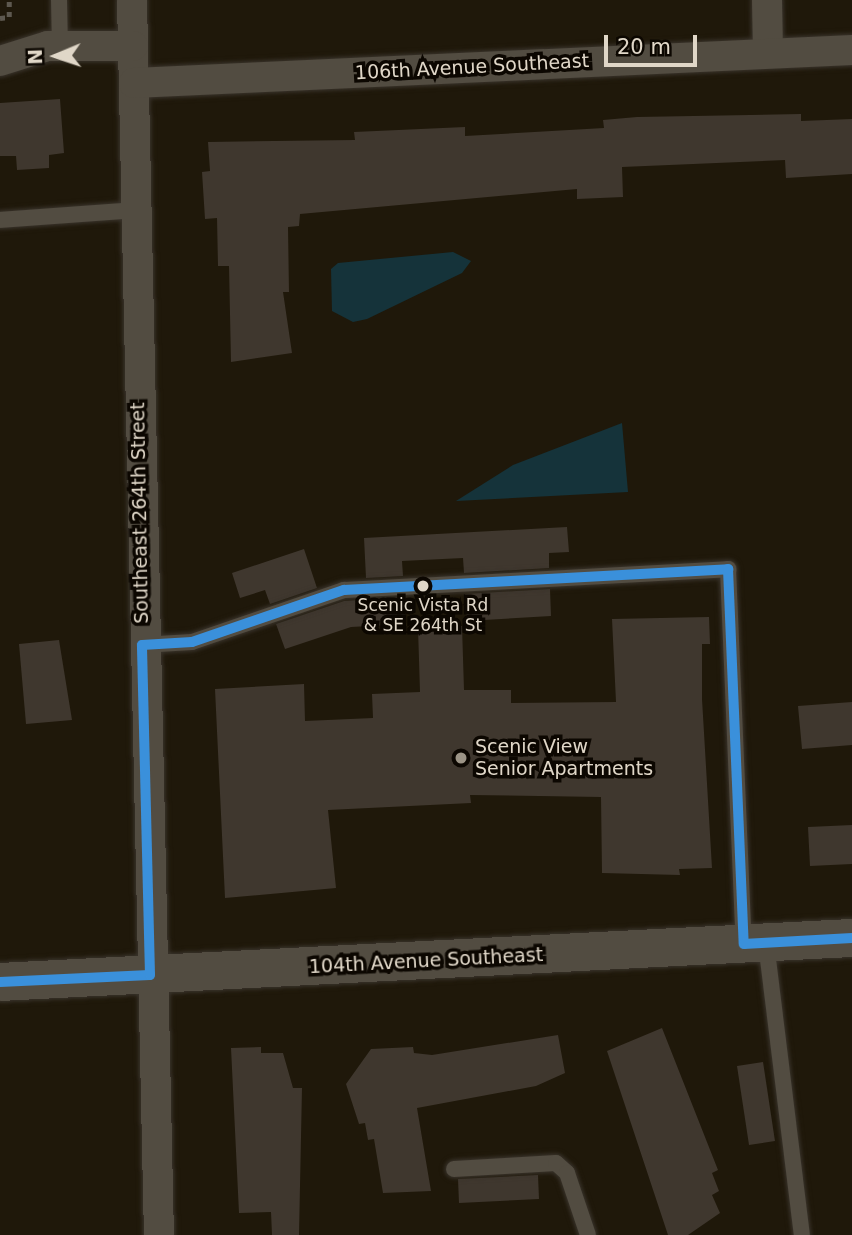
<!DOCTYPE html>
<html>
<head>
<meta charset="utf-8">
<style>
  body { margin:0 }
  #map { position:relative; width:852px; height:1235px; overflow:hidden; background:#1f180a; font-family:"DejaVu Sans",sans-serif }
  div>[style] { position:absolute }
  .water>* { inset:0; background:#15333a }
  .building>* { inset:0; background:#3f372e }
  .path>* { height:4.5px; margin-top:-2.25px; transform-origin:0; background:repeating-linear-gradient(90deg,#5d584f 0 5px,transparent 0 10px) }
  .roads { filter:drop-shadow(0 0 2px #39332b) drop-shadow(0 0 2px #39332b) }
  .lane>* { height:16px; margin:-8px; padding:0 8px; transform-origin:8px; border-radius:8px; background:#524c41 }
  .street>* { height:30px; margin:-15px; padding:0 15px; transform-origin:15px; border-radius:15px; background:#524c41 }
  .secondary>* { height:38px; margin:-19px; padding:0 19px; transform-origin:19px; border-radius:19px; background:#524c41 }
  .bus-1>* { height:10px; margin:-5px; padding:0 5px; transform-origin:5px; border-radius:5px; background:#3a90db }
  .dots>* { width:19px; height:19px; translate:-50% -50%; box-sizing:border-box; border:4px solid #0c0701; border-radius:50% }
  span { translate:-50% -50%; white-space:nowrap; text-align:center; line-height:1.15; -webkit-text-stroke:7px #0c0701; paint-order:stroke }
  .bus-label { font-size:17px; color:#e0d7c8 }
  .street-label { font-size:19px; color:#e0d7c8 }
  .poi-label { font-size:19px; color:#e0d7c8 }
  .left { translate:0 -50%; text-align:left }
  .north { position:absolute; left:21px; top:21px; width:70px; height:70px; -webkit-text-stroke:5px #0c0701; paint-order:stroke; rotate:268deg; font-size:19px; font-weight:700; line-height:28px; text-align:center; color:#e0d7c8 }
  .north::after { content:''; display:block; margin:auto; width:24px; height:32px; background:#e0d7c8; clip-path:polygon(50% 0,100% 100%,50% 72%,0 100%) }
  .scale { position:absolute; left:604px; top:35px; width:93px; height:32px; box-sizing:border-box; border:4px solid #e0d7c8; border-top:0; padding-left:9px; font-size:21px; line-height:24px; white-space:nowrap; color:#e0d7c8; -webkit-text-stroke:5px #0c0701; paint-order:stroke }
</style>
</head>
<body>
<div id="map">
  <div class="water">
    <i style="clip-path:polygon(453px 252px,471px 261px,462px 273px,367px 319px,353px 322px,332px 311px,331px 269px,338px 263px)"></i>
    <i style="clip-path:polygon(622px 423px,628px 492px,456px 501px,513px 465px)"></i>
  </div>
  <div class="building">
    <i style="clip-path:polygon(60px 99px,64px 153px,49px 155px,49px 168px,17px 170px,16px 156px,0 156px,0 103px)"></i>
    <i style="clip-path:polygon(801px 114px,801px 121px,852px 119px,852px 174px,786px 178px,785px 160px,622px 167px,623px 197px,577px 199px,577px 189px,300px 214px,299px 226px,288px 227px,289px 292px,283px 292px,292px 353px,231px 362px,229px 266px,218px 266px,217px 218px,205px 219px,202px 172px,210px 171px,208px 142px,355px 140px,354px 132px,465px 127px,465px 136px,604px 128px,603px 120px,637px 117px)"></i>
    <i style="clip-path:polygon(567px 527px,569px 552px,549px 553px,549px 568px,464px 573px,463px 558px,402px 561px,403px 576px,366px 578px,364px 538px)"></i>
    <i style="clip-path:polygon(304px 549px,317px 588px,270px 604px,265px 590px,240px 598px,232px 573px)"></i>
    <i style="clip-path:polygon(550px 589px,551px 616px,467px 621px,465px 594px)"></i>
    <i style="clip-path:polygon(404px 597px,406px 624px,351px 627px,285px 649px,276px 624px,344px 601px)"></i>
    <i style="clip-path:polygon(709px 617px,710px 644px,702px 644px,702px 699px,712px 868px,679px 869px,680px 875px,602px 873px,601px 797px,470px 795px,471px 803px,328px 810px,336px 888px,225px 898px,215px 689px,304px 684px,305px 721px,373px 718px,372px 694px,420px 692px,418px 628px,462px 626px,464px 690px,511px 690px,511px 703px,616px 702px,612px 619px)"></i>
    <i style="clip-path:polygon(59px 640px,72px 720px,26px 724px,19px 644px)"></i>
    <i style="clip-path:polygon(852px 702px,852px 745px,802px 749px,798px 706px)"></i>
    <i style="clip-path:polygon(852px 825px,852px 864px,810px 866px,808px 827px)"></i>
    <i style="clip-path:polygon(662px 1028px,718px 1170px,712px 1173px,719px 1191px,712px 1195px,720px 1213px,688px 1235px,668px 1235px,607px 1051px)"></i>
    <i style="clip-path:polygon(558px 1035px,565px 1073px,536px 1086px,417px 1108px,431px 1191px,383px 1193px,374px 1139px,368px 1140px,365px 1123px,359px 1124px,346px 1084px,371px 1049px,413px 1047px,414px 1053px,432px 1055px)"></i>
    <i style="clip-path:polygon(261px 1047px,261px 1053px,283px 1053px,293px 1088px,302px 1088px,299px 1235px,272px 1235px,271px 1212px,239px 1213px,231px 1048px)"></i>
    <i style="clip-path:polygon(763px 1062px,775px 1141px,749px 1145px,737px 1066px)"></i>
    <i style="clip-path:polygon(538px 1175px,539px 1199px,459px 1203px,458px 1179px)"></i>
  </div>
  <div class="path">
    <i style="left:0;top:18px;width:9px;rotate:-6deg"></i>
    <i style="left:9px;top:17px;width:17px;rotate:-90deg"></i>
  </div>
  <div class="roads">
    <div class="lane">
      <i style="left:59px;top:0;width:46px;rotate:88.8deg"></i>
      <i style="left:0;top:220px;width:136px;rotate:-4.2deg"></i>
      <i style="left:142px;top:645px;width:50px;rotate:-3.4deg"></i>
      <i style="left:192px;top:642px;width:161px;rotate:-18.9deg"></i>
      <i style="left:344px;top:590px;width:385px;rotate:-3.1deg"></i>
      <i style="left:728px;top:569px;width:374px;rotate:87.6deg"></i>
      <i style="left:766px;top:943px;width:294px;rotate:83deg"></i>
      <i style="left:454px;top:1169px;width:102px;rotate:-3.4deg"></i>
      <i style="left:556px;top:1163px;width:15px;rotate:42deg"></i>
      <i style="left:567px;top:1173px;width:65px;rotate:71.3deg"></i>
    </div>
    <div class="street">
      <i style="left:132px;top:0;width:1235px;rotate:88.75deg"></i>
      <i style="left:767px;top:0;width:53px;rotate:88.9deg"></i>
      <i style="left:0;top:61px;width:50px;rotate:-17.4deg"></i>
      <i style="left:48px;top:46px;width:85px"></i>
      <i style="left:134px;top:83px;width:719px;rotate:-2.63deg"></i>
    </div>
    <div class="secondary">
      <i style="left:0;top:982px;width:853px;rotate:-2.96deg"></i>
    </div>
  </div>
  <div class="bus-1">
    <i style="left:0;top:982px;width:150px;rotate:-2.7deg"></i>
    <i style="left:150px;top:975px;width:330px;rotate:-91.4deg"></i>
    <i style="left:142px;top:645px;width:50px;rotate:-3.4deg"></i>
    <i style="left:192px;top:642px;width:161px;rotate:-18.9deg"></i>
    <i style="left:344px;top:590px;width:385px;rotate:-3.1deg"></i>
    <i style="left:728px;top:569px;width:375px;rotate:87.6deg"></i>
    <i style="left:744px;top:944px;width:108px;rotate:-3.2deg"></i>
  </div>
  <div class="dots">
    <i style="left:423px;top:586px;background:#e0d7c8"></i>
    <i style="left:461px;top:758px;background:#9c9486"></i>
  </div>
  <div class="bus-label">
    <span style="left:423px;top:616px">Scenic Vista Rd<br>&amp; SE 264th St</span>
  </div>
  <div class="street-label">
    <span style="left:472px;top:67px;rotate:-3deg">106th Avenue Southeast</span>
    <span style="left:140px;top:513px;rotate:-91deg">Southeast 264th Street</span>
    <span style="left:426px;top:961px;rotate:-3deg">104th Avenue Southeast</span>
  </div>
  <div class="poi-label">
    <span class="left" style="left:475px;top:758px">Scenic View<br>Senior Apartments</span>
  </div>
  <div class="north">N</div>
  <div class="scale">20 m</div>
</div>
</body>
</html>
